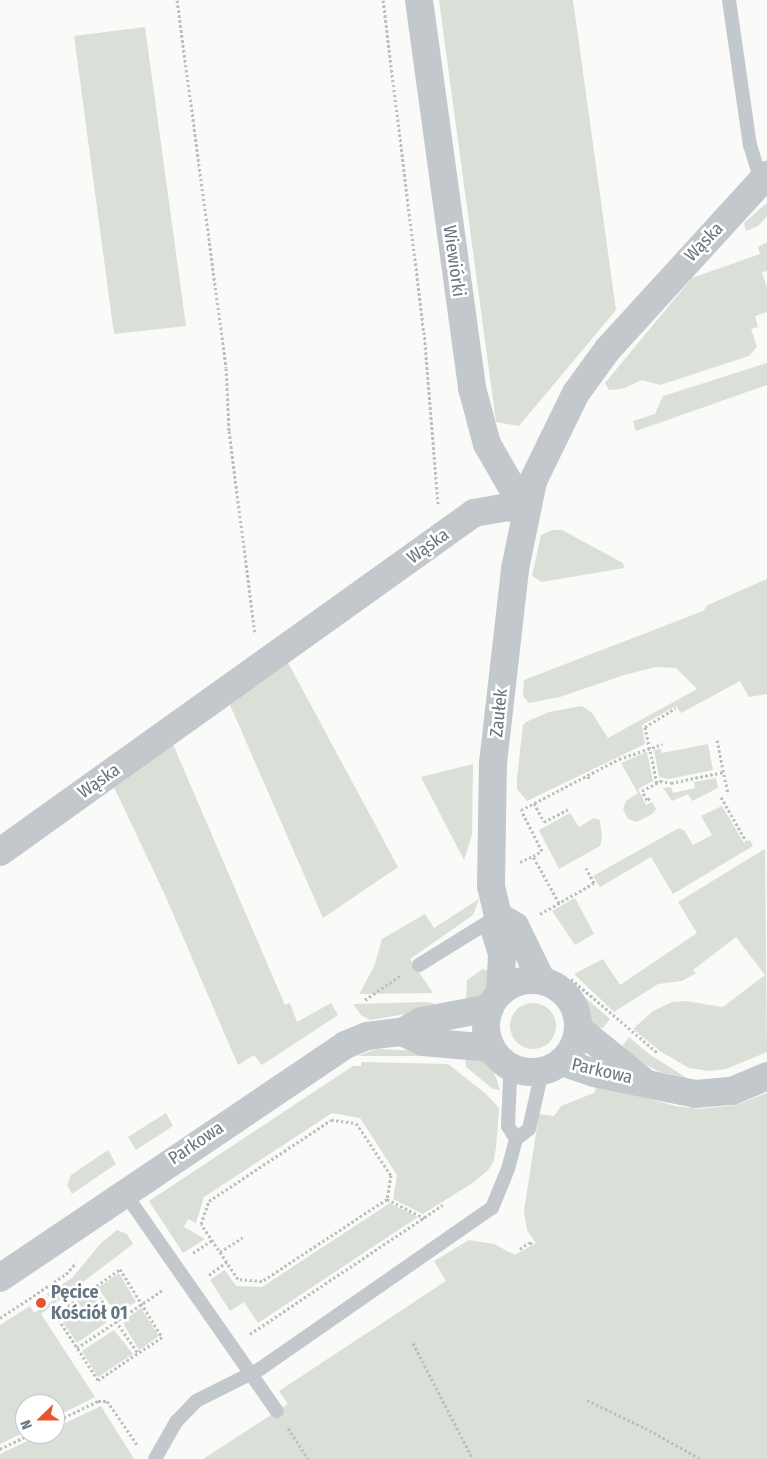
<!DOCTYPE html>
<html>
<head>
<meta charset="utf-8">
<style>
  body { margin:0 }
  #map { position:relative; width:767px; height:1459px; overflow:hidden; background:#fafaf8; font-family:"Fira Sans Condensed",sans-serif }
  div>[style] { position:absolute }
  .green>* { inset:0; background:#dadfd7 }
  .round { border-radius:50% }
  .path>* { height:3px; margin-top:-1.5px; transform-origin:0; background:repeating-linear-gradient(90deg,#bbbfc2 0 2.5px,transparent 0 5px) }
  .service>* { height:14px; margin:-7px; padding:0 7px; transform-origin:7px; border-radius:7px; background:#c3c8cc }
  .minor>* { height:28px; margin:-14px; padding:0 14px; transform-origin:14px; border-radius:14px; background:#c3c8cc }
  .tertiary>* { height:28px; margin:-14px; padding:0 14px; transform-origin:14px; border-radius:14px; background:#c3c8cc }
  .tertiary>.ring { margin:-14px; padding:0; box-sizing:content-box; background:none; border:28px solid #c3c8cc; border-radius:50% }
  .dots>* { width:14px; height:14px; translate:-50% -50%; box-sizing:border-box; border:2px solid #fff; border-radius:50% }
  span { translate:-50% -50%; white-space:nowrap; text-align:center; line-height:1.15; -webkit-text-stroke:5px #fff; paint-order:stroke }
  .street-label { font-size:18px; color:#657683 }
  .poi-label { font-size:18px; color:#657683; font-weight:700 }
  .left { translate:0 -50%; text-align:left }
  .north { position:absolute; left:15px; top:1394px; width:50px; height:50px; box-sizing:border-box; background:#fff; border:1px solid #c1c8cd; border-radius:50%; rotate:248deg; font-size:14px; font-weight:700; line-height:20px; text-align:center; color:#657683 }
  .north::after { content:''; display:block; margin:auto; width:18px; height:22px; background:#e4572e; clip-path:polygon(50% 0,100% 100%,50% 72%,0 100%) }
</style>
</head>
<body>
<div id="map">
  <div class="green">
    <i style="clip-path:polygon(439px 0,573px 0,616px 310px,519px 426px,496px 422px)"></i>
    <i style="clip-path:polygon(145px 27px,186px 326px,114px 334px,74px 36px)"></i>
    <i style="clip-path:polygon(767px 203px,767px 216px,758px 226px,746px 231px,744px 223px)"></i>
    <i style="clip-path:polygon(767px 242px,767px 271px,762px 272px,767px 288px,767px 312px,755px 316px,758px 327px,751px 329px,757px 347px,749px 356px,660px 385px,642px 380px,622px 389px,609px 390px,605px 383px,692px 278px,760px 254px,758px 247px)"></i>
    <i style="clip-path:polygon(767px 363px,767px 385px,636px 431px,633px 421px,655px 414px,663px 396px)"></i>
    <i style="clip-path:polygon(552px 530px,562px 530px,623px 563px,624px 568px,542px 582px,532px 576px,541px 535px)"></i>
    <i style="clip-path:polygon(767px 579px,767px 694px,749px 697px,740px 681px,681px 713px,676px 706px,642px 725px,645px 744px,527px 801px,517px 789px,517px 778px,523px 725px,526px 722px,549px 712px,582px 706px,592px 713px,608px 738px,697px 689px,676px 668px,656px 667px,624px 675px,560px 697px,529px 703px,523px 696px,524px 680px,703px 611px,708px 605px)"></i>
    <i style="clip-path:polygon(286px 659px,398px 867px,323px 918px,230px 705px)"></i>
    <i style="clip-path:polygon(172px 742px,285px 1005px,290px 1003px,297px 1022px,331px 1003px,338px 1015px,262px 1065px,254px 1055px,238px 1065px,165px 895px,113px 785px)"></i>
    <i style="clip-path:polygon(708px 744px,713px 770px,669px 779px,659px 777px,654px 750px,661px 749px,662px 753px)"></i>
    <i style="clip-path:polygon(647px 752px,653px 781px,638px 789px,646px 805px,652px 802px,656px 809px,652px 814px,637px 822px,628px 819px,623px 809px,626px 801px,638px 793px,621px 763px)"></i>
    <i style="clip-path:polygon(473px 764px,472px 835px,464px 860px,421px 777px)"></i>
    <i style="clip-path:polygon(716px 778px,718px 788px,692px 801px,688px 794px,672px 801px,663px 788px,671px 787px,673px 793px,695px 788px,694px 782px)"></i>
    <i style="clip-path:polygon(722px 806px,744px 843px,750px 840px,753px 846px,673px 894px,651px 857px,600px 887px,593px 876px,679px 828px,684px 830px,693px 845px,712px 835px,701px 816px)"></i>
    <i style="clip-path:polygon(570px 813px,579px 827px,594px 818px,600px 820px,602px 838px,600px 846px,559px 869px,539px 830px)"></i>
    <i style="clip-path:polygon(765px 849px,767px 1052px,726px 1069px,709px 1071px,689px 1068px,660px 1051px,633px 1029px,653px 1011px,672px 1002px,685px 1001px,723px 1007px,765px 975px,736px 937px,693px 970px,696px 973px,682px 981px,658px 984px,614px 1012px,574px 974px,603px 959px,620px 985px,697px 933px,678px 902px)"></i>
    <i style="clip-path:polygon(575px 898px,594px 934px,575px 945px,552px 911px)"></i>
    <i style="clip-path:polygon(479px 899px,473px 915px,410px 959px,433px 993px,359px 994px,374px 967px,382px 939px,425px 914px,434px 928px)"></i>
    <i style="clip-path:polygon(483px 969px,488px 971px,490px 989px,483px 996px,466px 999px,467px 980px)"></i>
    <i style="clip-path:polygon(572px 986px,610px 1019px,603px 1028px,595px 1027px)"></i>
    <i style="clip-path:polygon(427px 1002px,447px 1007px,370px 1020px,361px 1015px,353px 1004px)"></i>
    <i class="round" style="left:510px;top:1003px;width:46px;height:46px"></i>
    <i style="clip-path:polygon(629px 1037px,649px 1054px,687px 1078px,660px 1072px,640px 1062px,621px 1048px)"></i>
    <i style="clip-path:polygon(377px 1049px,423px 1051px,447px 1056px,357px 1056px)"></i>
    <i style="clip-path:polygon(465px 1052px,492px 1066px,500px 1090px,493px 1089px,466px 1067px)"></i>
    <i style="clip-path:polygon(361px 1062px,448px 1064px,486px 1094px,499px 1108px,496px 1148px,493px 1163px,488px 1170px,474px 1182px,423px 1214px,393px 1199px,397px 1175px,360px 1118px,332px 1113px,204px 1197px,196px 1223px,188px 1219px,184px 1227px,205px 1239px,183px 1253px,149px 1201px,353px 1066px,361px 1066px)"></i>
    <i style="clip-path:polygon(597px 1084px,675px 1106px,699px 1109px,736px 1105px,767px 1093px,767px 1459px,203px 1459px,288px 1404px,279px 1391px,446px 1281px,434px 1261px,469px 1240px,494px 1244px,515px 1255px,536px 1243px,527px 1230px,524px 1211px,539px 1114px,554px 1116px,561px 1106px,594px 1093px)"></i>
    <i style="clip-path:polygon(166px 1113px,173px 1126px,136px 1150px,128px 1137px)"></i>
    <i style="clip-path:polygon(108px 1150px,116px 1164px,72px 1194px,67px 1185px,71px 1175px)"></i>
    <i style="clip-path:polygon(390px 1203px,418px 1217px,258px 1323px,244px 1302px,230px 1311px,210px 1280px,225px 1270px,236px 1286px,262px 1287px)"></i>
    <i style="clip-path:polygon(117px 1230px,127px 1234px,133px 1244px,41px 1314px,95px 1397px,55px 1417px,55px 1404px,25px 1404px,25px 1432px,0 1444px,0 1325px,30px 1306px,34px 1313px,52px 1301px,47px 1294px,72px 1278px,101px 1243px)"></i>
    <i style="clip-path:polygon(119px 1273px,136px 1302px,116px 1313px,98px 1288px)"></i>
    <i style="clip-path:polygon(92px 1292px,106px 1314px,107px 1322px,77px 1343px,59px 1316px)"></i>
    <i style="clip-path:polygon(141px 1308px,159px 1336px,139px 1350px,124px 1325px,125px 1320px)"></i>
    <i style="clip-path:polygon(114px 1330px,133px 1354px,98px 1377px,82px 1351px)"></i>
    <i style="clip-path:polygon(101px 1406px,134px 1459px,0 1459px,0 1454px,42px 1434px,55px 1434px,55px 1428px)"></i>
  </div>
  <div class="path">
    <i style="left:177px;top:0;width:371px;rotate:82.4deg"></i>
    <i style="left:226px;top:368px;width:63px;rotate:87.3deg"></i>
    <i style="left:229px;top:431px;width:205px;rotate:82.7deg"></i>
    <i style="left:383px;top:0;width:335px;rotate:83deg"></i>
    <i style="left:424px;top:332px;width:173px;rotate:85.3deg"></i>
    <i style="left:717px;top:740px;width:55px;rotate:78.5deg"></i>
    <i style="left:588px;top:776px;width:5px;rotate:68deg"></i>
    <i style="left:657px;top:783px;width:57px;rotate:-102.1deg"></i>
    <i style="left:645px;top:727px;width:36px;rotate:-32deg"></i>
    <i style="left:721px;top:797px;width:51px;rotate:60.4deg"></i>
    <i style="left:650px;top:798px;width:4px;rotate:146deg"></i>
    <i style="left:647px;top:800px;width:10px;rotate:-119deg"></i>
    <i style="left:642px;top:791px;width:21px;rotate:-29deg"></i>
    <i style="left:660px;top:781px;width:11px;rotate:10deg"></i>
    <i style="left:671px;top:783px;width:53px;rotate:-11.9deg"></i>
    <i style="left:534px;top:803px;width:21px;rotate:62deg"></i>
    <i style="left:544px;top:822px;width:27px;rotate:-28deg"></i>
    <i style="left:520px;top:862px;width:14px;rotate:-25deg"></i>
    <i style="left:559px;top:903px;width:54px;rotate:-119deg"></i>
    <i style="left:533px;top:856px;width:10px;rotate:-29deg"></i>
    <i style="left:542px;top:851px;width:46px;rotate:-117.1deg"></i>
    <i style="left:521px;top:810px;width:110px;rotate:-27.5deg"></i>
    <i style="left:619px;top:759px;width:46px;rotate:-18.8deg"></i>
    <i style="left:540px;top:914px;width:62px;rotate:-29.9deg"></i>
    <i style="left:594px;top:883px;width:17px;rotate:-118deg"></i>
    <i style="left:571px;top:979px;width:114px;rotate:40.4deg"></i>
    <i style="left:365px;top:1000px;width:44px;rotate:-34.8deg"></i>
    <i style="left:331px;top:1120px;width:25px;rotate:7deg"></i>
    <i style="left:356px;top:1123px;width:63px;rotate:56.1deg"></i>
    <i style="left:391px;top:1175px;width:24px;rotate:99deg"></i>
    <i style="left:387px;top:1199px;width:149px;rotate:146.7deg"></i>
    <i style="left:262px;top:1281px;width:24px;rotate:-175deg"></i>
    <i style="left:238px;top:1279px;width:66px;rotate:-123.9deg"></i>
    <i style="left:201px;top:1224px;width:24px;rotate:-71deg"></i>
    <i style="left:209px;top:1201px;width:146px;rotate:-33.6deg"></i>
    <i style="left:387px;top:1199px;width:42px;rotate:27.2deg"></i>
    <i style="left:520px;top:1249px;width:12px;rotate:-35deg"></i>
    <i style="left:530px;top:1242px;width:4px;rotate:56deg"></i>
    <i style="left:220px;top:1252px;width:27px;rotate:-33deg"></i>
    <i style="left:193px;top:1253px;width:23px;rotate:-34deg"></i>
    <i style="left:120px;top:1269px;width:80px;rotate:58.3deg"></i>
    <i style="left:162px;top:1337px;width:77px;rotate:146.1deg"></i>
    <i style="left:98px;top:1380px;width:77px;rotate:-122.9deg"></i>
    <i style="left:56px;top:1315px;width:79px;rotate:-35.7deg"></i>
    <i style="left:209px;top:1275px;width:22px;rotate:-36deg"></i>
    <i style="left:93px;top:1288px;width:79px;rotate:55.3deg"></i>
    <i style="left:0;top:1318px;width:79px;rotate:-33.7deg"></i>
    <i style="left:66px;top:1274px;width:15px;rotate:-48deg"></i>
    <i style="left:250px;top:1334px;width:232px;rotate:-33.8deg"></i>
    <i style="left:413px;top:1343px;width:131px;rotate:62.7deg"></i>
    <i style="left:77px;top:1348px;width:105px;rotate:-34.1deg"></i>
    <i style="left:587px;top:1400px;width:64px;rotate:25.8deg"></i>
    <i style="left:645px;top:1428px;width:64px;rotate:29deg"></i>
    <i style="left:55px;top:1422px;width:48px;rotate:-26deg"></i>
    <i style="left:98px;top:1401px;width:9px"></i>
    <i style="left:107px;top:1401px;width:55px;rotate:55.4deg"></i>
    <i style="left:288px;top:1428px;width:37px;rotate:57deg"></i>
    <i style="left:0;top:1449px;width:34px;rotate:-26deg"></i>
  </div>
  <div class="service">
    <i style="left:729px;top:0;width:147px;rotate:81.8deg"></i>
    <i style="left:750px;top:145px;width:39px;rotate:73deg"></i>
    <i style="left:419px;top:965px;width:93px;rotate:-31.8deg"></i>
    <i style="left:506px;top:1064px;width:15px;rotate:74deg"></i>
    <i style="left:510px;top:1078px;width:48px;rotate:92.4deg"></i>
    <i style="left:508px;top:1126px;width:15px;rotate:58deg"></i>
    <i style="left:124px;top:1192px;width:267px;rotate:55.1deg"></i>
    <i style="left:155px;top:1459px;width:43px;rotate:-60.4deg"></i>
    <i style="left:176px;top:1422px;width:29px;rotate:-46deg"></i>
    <i style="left:196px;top:1401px;width:72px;rotate:-26.6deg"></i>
    <i style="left:260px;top:1369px;width:282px;rotate:-34.8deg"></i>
    <i style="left:492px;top:1208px;width:42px;rotate:-67.7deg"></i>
    <i style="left:508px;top:1169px;width:31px;rotate:-75deg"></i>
    <i style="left:516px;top:1139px;width:16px;rotate:-38deg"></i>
    <i style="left:529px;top:1129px;width:59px;rotate:-77.4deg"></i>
  </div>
  <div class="minor">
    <i style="left:419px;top:0;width:392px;rotate:82.2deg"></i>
    <i style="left:472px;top:388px;width:58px;rotate:75deg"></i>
    <i style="left:487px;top:444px;width:76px;rotate:60.1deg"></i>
    <i style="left:0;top:852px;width:583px;rotate:-35.57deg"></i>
    <i style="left:474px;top:513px;width:34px;rotate:-10deg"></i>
    <i style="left:507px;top:507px;width:18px;rotate:9deg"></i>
    <i style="left:498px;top:916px;width:20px;rotate:30deg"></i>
    <i style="left:515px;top:926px;width:61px;rotate:63.9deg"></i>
    <i style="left:500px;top:993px;width:39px;rotate:-87deg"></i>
    <i style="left:502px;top:954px;width:24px;rotate:-107deg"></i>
    <i style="left:495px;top:931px;width:15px;rotate:-79deg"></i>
    <i style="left:498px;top:916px;width:31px;rotate:-103deg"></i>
    <i style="left:491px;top:886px;width:123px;rotate:-89.1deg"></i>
    <i style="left:493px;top:763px;width:195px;rotate:-83.5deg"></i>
    <i style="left:515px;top:569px;width:90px;rotate:-78.4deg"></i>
    <i style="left:533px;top:481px;width:98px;rotate:-64deg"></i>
    <i style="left:576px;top:393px;width:54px;rotate:-54deg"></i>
    <i style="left:608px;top:349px;width:236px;rotate:-47.6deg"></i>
  </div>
  <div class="tertiary">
    <i class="ring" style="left:486px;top:980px;width:64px;height:64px"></i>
    <i style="left:578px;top:1028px;width:84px;rotate:39.2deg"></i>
    <i style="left:402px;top:1032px;width:23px;rotate:25deg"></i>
    <i style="left:423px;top:1042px;width:69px;rotate:5deg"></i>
    <i style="left:562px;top:1062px;width:34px;rotate:19deg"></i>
    <i style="left:594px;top:1073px;width:103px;rotate:11.7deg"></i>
    <i style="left:695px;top:1094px;width:37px;rotate:-5deg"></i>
    <i style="left:732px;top:1091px;width:38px;rotate:-23deg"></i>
    <i style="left:0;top:1278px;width:416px;rotate:-34deg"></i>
    <i style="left:345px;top:1045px;width:24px;rotate:-22deg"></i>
    <i style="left:367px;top:1036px;width:35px;rotate:-7deg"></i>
    <i style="left:402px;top:1032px;width:23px;rotate:-29deg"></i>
    <i style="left:422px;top:1021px;width:69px;rotate:-10.8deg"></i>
  </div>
  <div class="dots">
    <i style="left:41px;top:1303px;background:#e4572e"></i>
  </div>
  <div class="street-label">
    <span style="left:704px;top:242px;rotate:-46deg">Wąska</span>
    <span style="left:454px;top:261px;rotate:82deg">Wiewiórki</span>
    <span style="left:428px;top:546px;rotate:-36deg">Wąska</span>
    <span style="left:499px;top:713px;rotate:-84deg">Zaułek</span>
    <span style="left:99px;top:781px;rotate:-35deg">Wąska</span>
    <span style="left:602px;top:1071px;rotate:13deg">Parkowa</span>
    <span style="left:196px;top:1143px;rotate:-34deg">Parkowa</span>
  </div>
  <div class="poi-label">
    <span class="left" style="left:51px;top:1303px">Pęcice<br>Kościół 01</span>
  </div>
  <div class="north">N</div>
</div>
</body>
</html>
